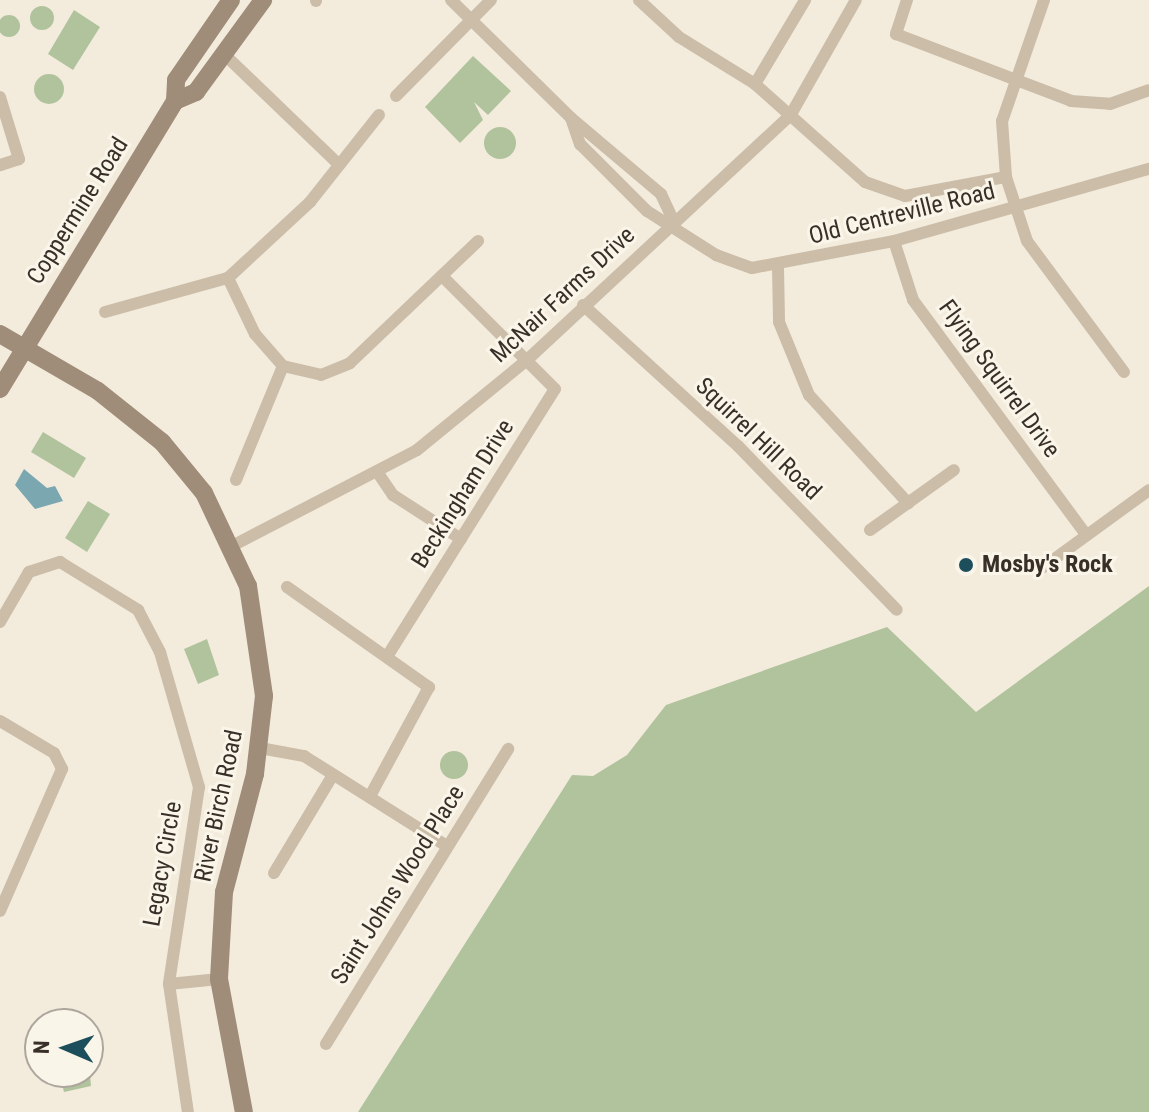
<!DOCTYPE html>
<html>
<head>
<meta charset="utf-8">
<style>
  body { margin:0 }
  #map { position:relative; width:1149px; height:1112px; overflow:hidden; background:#f3ecdd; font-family:"Roboto Condensed",sans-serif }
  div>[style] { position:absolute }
  .green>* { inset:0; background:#b0c39c }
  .round { border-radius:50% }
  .water>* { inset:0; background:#7ba7b1 }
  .street>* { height:12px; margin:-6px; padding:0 6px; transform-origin:6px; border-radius:6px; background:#ccbda8 }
  .secondary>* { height:18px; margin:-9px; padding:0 9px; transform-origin:9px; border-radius:9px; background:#9f8c79 }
  .dots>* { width:22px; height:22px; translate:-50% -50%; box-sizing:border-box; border:4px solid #faf5e9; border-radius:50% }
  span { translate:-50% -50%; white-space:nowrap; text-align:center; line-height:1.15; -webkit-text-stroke:6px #faf5e9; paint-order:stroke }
  .street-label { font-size:24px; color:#383028 }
  .poi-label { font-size:24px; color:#383028; font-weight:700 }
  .left { translate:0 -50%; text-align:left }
  .north { position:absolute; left:24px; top:1008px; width:80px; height:80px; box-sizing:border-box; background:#faf5e9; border:2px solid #aca69c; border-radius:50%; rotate:272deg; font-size:22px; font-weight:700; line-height:32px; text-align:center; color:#383028 }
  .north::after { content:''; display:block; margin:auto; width:28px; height:36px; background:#1d4e5b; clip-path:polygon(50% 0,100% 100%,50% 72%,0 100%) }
</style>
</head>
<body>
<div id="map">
  <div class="green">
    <i class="round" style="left:30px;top:6px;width:24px;height:24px"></i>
    <i style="clip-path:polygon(74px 10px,100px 27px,73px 70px,48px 54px)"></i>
    <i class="round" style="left:-2px;top:15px;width:22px;height:22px"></i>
    <i style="clip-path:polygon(473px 56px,511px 91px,488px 115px,474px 102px,483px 120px,460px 143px,425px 107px)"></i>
    <i class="round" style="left:34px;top:74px;width:30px;height:30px"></i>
    <i class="round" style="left:484px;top:127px;width:32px;height:32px"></i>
    <i style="clip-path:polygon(43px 432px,86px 458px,74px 478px,31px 452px)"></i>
    <i style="clip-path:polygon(88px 501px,110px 514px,87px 552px,65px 538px)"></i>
    <i style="clip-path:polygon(1149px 586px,1149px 1112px,358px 1112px,572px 775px,593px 776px,627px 755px,666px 705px,887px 627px,976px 712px)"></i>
    <i style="clip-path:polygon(207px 639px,219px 675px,198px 684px,184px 649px)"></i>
    <i class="round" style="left:440px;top:751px;width:28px;height:28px"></i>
    <i style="clip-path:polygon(88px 1054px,91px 1086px,64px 1092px,59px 1072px,88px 1072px)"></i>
  </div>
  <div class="water">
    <i style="clip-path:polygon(24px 469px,47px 488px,55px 486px,63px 501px,35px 509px,15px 485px)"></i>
  </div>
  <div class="street">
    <i style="left:451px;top:0;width:168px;rotate:44.5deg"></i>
    <i style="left:639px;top:0;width:54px;rotate:42.8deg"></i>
    <i style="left:679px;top:37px;width:89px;rotate:31.7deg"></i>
    <i style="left:755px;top:84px;width:147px;rotate:41.7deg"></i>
    <i style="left:865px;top:182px;width:42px;rotate:19.3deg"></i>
    <i style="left:905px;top:196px;width:103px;rotate:-10.7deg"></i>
    <i style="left:907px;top:0;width:36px;rotate:108deg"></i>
    <i style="left:896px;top:34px;width:187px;rotate:20.9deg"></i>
    <i style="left:1071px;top:101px;width:39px;rotate:4deg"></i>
    <i style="left:1110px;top:104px;width:41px;rotate:-19.7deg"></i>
    <i style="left:1044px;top:0;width:128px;rotate:109.1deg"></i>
    <i style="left:1002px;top:121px;width:56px;rotate:85.9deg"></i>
    <i style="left:1006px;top:177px;width:67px;rotate:71.8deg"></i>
    <i style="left:1027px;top:241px;width:163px;rotate:53.5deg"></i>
    <i style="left:316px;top:1px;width:1px;rotate:-90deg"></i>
    <i style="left:225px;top:55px;width:154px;rotate:43.9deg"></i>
    <i style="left:755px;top:84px;width:98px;rotate:-59.2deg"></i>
    <i style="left:396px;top:96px;width:135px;rotate:-45.3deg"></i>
    <i style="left:0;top:97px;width:65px;rotate:73deg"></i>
    <i style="left:19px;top:159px;width:20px;rotate:162deg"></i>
    <i style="left:674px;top:222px;width:31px;rotate:-115deg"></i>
    <i style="left:661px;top:194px;width:118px;rotate:-139.8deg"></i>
    <i style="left:571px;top:118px;width:28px;rotate:71deg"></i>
    <i style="left:580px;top:144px;width:95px;rotate:45deg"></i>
    <i style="left:647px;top:211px;width:82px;rotate:32.5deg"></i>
    <i style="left:716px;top:255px;width:38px;rotate:20deg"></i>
    <i style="left:752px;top:268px;width:145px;rotate:-10.8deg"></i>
    <i style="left:894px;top:241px;width:265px;rotate:-15.8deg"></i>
    <i style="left:894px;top:241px;width:62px;rotate:72.1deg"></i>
    <i style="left:913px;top:300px;width:292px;rotate:53.6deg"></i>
    <i style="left:778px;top:268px;width:54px;rotate:88.9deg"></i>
    <i style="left:779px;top:322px;width:79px;rotate:67.7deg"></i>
    <i style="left:809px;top:395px;width:147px;rotate:47.5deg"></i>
    <i style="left:228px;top:278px;width:62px;rotate:64.3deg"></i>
    <i style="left:255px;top:334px;width:43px;rotate:48.8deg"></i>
    <i style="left:283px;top:366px;width:39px;rotate:13deg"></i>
    <i style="left:321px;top:375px;width:31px;rotate:-22deg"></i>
    <i style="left:350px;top:363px;width:177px;rotate:-43.6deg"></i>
    <i style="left:583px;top:305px;width:210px;rotate:42.3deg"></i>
    <i style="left:738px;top:446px;width:228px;rotate:45.9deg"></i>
    <i style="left:105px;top:312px;width:128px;rotate:-15.5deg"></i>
    <i style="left:228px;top:278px;width:112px;rotate:-42.8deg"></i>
    <i style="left:310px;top:202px;width:111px;rotate:-51.6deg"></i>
    <i style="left:378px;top:473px;width:27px;rotate:56deg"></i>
    <i style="left:393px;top:495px;width:81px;rotate:32.9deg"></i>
    <i style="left:236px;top:480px;width:123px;rotate:-67.6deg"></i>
    <i style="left:870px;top:530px;width:103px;rotate:-35.5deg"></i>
    <i style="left:232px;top:546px;width:208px;rotate:-27.4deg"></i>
    <i style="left:417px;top:450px;width:142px;rotate:-39.3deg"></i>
    <i style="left:527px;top:360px;width:359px;rotate:-42.9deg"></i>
    <i style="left:790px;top:116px;width:133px;rotate:-60.4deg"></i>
    <i style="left:1042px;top:568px;width:132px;rotate:-36.1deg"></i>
    <i style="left:287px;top:587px;width:174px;rotate:35.2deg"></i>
    <i style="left:429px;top:687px;width:124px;rotate:118.4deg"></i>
    <i style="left:0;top:622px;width:58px;rotate:-59.9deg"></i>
    <i style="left:29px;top:572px;width:33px;rotate:-18deg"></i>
    <i style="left:60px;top:562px;width:92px;rotate:31.6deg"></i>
    <i style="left:138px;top:610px;width:47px;rotate:62.4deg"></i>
    <i style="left:160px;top:652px;width:141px;rotate:73.9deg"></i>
    <i style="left:199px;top:787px;width:199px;rotate:98.7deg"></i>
    <i style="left:169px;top:984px;width:129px;rotate:81.6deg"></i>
    <i style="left:388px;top:655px;width:314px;rotate:-57.9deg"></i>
    <i style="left:555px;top:389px;width:158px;rotate:-135deg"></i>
    <i style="left:0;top:721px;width:63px;rotate:30.7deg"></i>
    <i style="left:54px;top:753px;width:18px;rotate:63deg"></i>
    <i style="left:62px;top:769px;width:155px;rotate:113.6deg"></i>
    <i style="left:260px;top:748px;width:45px;rotate:10.3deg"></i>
    <i style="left:304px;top:756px;width:169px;rotate:32.2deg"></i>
    <i style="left:274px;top:873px;width:114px;rotate:-59deg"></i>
    <i style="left:169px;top:984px;width:50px;rotate:-5.7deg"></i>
    <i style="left:326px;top:1044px;width:347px;rotate:-58.3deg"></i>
  </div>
  <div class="secondary">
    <i style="left:175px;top:101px;width:23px;rotate:-23deg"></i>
    <i style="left:196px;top:92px;width:114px;rotate:-53.9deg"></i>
    <i style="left:0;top:334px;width:113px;rotate:30.2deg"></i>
    <i style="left:98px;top:391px;width:82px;rotate:38.6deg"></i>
    <i style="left:162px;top:442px;width:66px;rotate:50.5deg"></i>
    <i style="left:204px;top:493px;width:103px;rotate:64.7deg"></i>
    <i style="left:248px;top:586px;width:111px;rotate:81.7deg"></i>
    <i style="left:264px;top:696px;width:79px;rotate:96.6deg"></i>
    <i style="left:255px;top:774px;width:122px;rotate:104.7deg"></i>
    <i style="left:224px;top:892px;width:87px;rotate:93.3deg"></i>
    <i style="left:219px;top:979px;width:135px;rotate:79.4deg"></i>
    <i style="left:0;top:389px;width:337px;rotate:-58.7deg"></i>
    <i style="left:175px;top:101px;width:21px;rotate:-87deg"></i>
    <i style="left:176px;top:80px;width:97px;rotate:-55.5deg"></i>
  </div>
  <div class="dots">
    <i style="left:966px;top:565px;background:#1d4e5b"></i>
  </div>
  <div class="street-label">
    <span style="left:78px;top:211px;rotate:-58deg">Coppermine Road</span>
    <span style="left:902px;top:214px;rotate:-14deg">Old Centreville Road</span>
    <span style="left:563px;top:295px;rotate:-43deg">McNair Farms Drive</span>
    <span style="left:999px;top:379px;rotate:54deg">Flying Squirrel Drive</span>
    <span style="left:758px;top:439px;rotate:44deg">Squirrel Hill Road</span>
    <span style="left:463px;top:494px;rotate:-58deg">Beckingham Drive</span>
    <span style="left:219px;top:806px;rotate:-78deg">River Birch Road</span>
    <span style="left:163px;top:864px;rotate:-80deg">Legacy Circle</span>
    <span style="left:398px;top:885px;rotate:-58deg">Saint Johns Wood Place</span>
  </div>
  <div class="poi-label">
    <span class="left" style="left:982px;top:565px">Mosby's Rock</span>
  </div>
  <div class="north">N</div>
</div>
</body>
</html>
